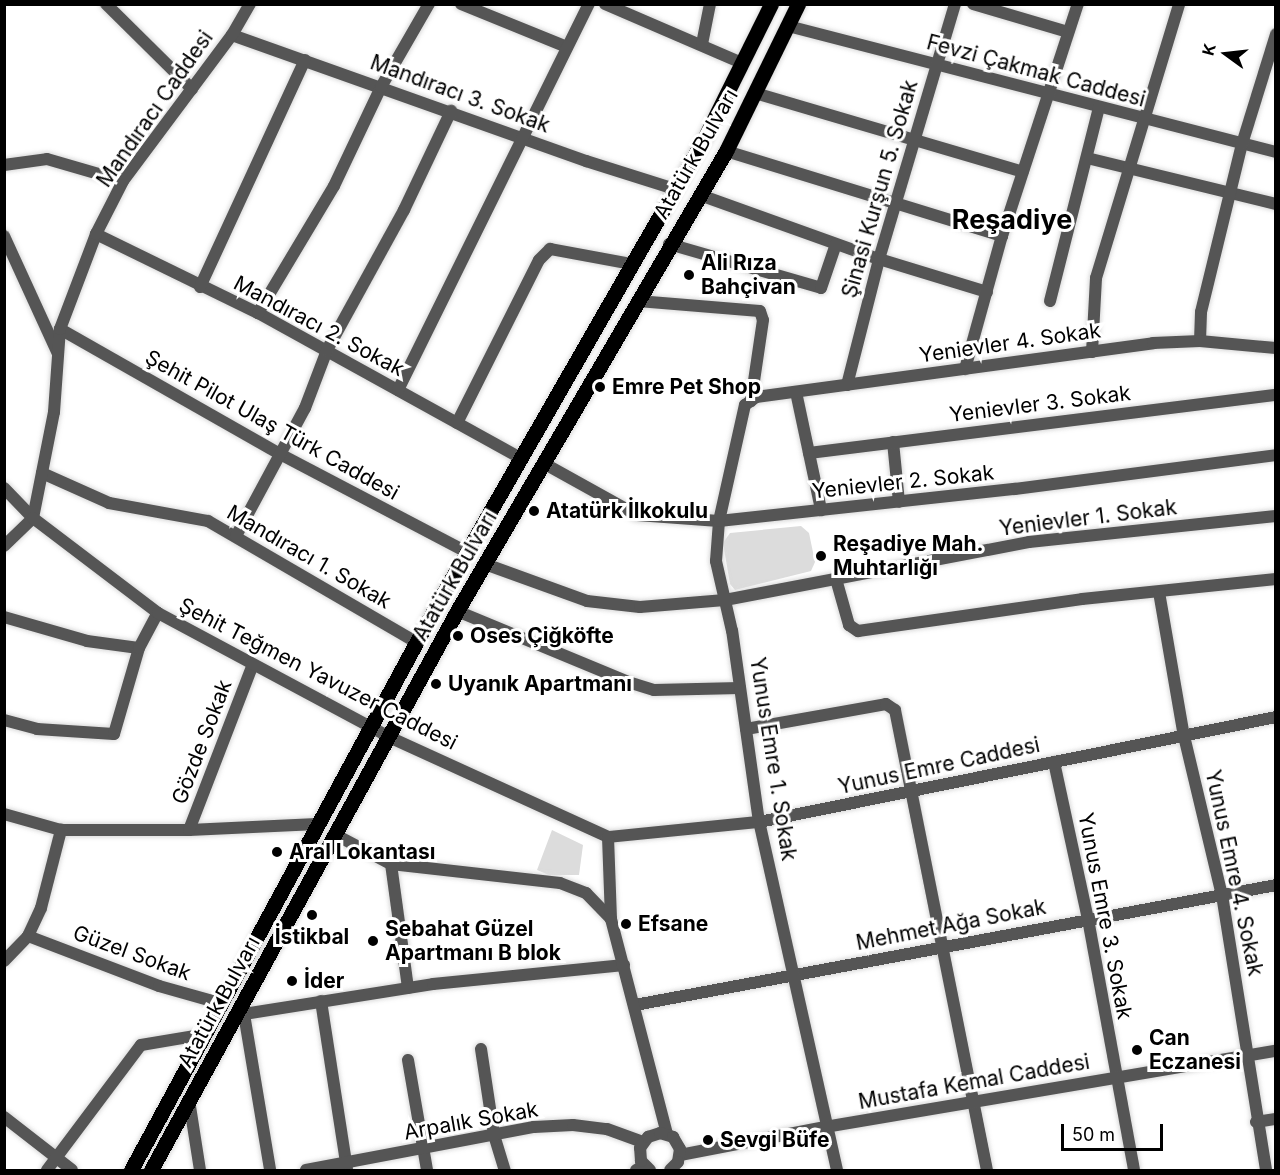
<!DOCTYPE html>
<html>
<head>
<meta charset="utf-8">
<style>
  body { margin:0 }
  #map { position:relative; width:1280px; height:1175px; overflow:hidden; background:#fff; font-family:Inter,sans-serif }
  div>[style] { position:absolute }
  .green>* { inset:0; background:#dcdcdc }
  .roads { filter:drop-shadow(0 0 2px #dbdbdb) drop-shadow(0 0 2px #dbdbdb) }
  .minor>* { height:12px; margin:-6px; padding:0 6px; transform-origin:6px; border-radius:6px; background:#555 }
  .tertiary>* { height:12px; margin:-6px; padding:0 6px; transform-origin:6px; border-radius:6px; background:#555 }
  .primary>* { height:15px; margin:-7.5px; padding:0 7.5px; transform-origin:7.5px; border-radius:7.5px; background:#000 }
  .dots>* { width:16px; height:16px; translate:-50% -50%; box-sizing:border-box; border:3px solid #fff; border-radius:50% }
  span { translate:-50% -50%; white-space:nowrap; text-align:center; line-height:1.15; -webkit-text-stroke:6px #fff; paint-order:stroke }
  .street-label { font-size:21px; color:#000 }
  .poi-label { font-size:21px; color:#000; font-weight:700 }
  .left { translate:0 -50%; text-align:left }
  .district-label { font-size:27px; color:#000; font-weight:700 }
  .frame { position:absolute; inset:0; border:6px solid #000; pointer-events:none }
  .north { position:absolute; left:1196px; top:24px; width:60px; height:60px; -webkit-text-stroke:4px #fff; paint-order:stroke; rotate:285deg; font-size:16px; font-weight:700; line-height:24px; text-align:center; color:#000 }
  .north::after { content:''; display:block; margin:auto; width:21px; height:27px; background:#000; clip-path:polygon(50% 0,100% 100%,50% 72%,0 100%) }
  .scale { position:absolute; left:1061px; top:1124px; width:102px; height:27px; box-sizing:border-box; border:3px solid #000; border-top:0; padding-left:8px; font-size:18px; line-height:21px; white-space:nowrap; color:#000; -webkit-text-stroke:4px #fff; paint-order:stroke }
</style>
</head>
<body>
<div id="map">
  <div class="green">
    <i style="clip-path:polygon(801px 526px,809px 533px,815px 562px,811px 571px,735px 590px,730px 584px,723px 543px,730px 533px)"></i>
    <i style="clip-path:polygon(552px 830px,583px 845px,579px 875px,549px 875px,537px 870px)"></i>
  </div>
  <div class="roads">
    <div class="minor">
      <i style="left:106px;top:4px;width:121px;rotate:44.7deg"></i>
      <i style="left:461px;top:4px;width:114px;rotate:22.1deg"></i>
      <i style="left:605px;top:4px;width:149px;rotate:23.3deg"></i>
      <i style="left:973px;top:4px;width:99px;rotate:16.4deg"></i>
      <i style="left:788px;top:26px;width:504px;rotate:14.48deg"></i>
      <i style="left:232px;top:35px;width:376px;rotate:19.6deg"></i>
      <i style="left:586px;top:161px;width:93px;rotate:17.5deg"></i>
      <i style="left:702px;top:44px;width:41px;rotate:-78.7deg"></i>
      <i style="left:755px;top:93px;width:279px;rotate:16.4deg"></i>
      <i style="left:726px;top:151px;width:289px;rotate:17.1deg"></i>
      <i style="left:1087px;top:158px;width:195px;rotate:13.7deg"></i>
      <i style="left:4px;top:165px;width:43px;rotate:-7.9deg"></i>
      <i style="left:47px;top:159px;width:79px;rotate:16.1deg"></i>
      <i style="left:700px;top:195px;width:190px;rotate:19.7deg"></i>
      <i style="left:879px;top:259px;width:113px;rotate:17deg"></i>
      <i style="left:96px;top:234px;width:180px;rotate:26deg"></i>
      <i style="left:258px;top:313px;width:300px;rotate:28.9deg"></i>
      <i style="left:4px;top:236px;width:128px;rotate:65.4deg"></i>
      <i style="left:669px;top:244px;width:158px;rotate:16.1deg"></i>
      <i style="left:821px;top:288px;width:46px;rotate:-71.2deg"></i>
      <i style="left:200px;top:287px;width:250px;rotate:-65.2deg"></i>
      <i style="left:638px;top:301px;width:122px;rotate:4.7deg"></i>
      <i style="left:760px;top:311px;width:9px;rotate:72deg"></i>
      <i style="left:763px;top:320px;width:82px;rotate:98.4deg"></i>
      <i style="left:1050px;top:301px;width:200px;rotate:-75.8deg"></i>
      <i style="left:258px;top:313px;width:148px;rotate:-59.1deg"></i>
      <i style="left:334px;top:186px;width:110px;rotate:-64.6deg"></i>
      <i style="left:381px;top:87px;width:96px;rotate:-60deg"></i>
      <i style="left:60px;top:329px;width:253px;rotate:29.6deg"></i>
      <i style="left:280px;top:454px;width:211px;rotate:27.7deg"></i>
      <i style="left:1200px;top:341px;width:29px;rotate:-88deg"></i>
      <i style="left:1201px;top:312px;width:173px;rotate:-76.3deg"></i>
      <i style="left:1242px;top:144px;width:115px;rotate:-72.8deg"></i>
      <i style="left:1092px;top:352px;width:74px;rotate:-86.9deg"></i>
      <i style="left:1096px;top:278px;width:286px;rotate:-73.1deg"></i>
      <i style="left:965px;top:369px;width:138px;rotate:-74.5deg"></i>
      <i style="left:1002px;top:236px;width:244px;rotate:-71.9deg"></i>
      <i style="left:847px;top:385px;width:130px;rotate:-75.7deg"></i>
      <i style="left:879px;top:259px;width:266px;rotate:-73.4deg"></i>
      <i style="left:398px;top:390px;width:431px;rotate:-63.7deg"></i>
      <i style="left:796px;top:392px;width:121px;rotate:78deg"></i>
      <i style="left:457px;top:423px;width:182px;rotate:-63.3deg"></i>
      <i style="left:539px;top:260px;width:16px;rotate:-45deg"></i>
      <i style="left:550px;top:249px;width:83px;rotate:10.4deg"></i>
      <i style="left:893px;top:442px;width:60px;rotate:84.3deg"></i>
      <i style="left:809px;top:453px;width:471px;rotate:-7.1deg"></i>
      <i style="left:545px;top:464px;width:105px;rotate:29deg"></i>
      <i style="left:637px;top:515px;width:82px;rotate:4.2deg"></i>
      <i style="left:719px;top:521px;width:298px;rotate:-6.2deg"></i>
      <i style="left:1015px;top:489px;width:263px;rotate:-7.4deg"></i>
      <i style="left:42px;top:473px;width:73px;rotate:24.1deg"></i>
      <i style="left:109px;top:503px;width:101px;rotate:10.3deg"></i>
      <i style="left:208px;top:521px;width:241px;rotate:30.2deg"></i>
      <i style="left:236px;top:536px;width:145px;rotate:-61.7deg"></i>
      <i style="left:305px;top:408px;width:62px;rotate:-69.2deg"></i>
      <i style="left:327px;top:350px;width:160px;rotate:-61.2deg"></i>
      <i style="left:404px;top:210px;width:110px;rotate:-64.6deg"></i>
      <i style="left:4px;top:546px;width:40px;rotate:-44deg"></i>
      <i style="left:33px;top:518px;width:108px;rotate:-78.8deg"></i>
      <i style="left:54px;top:412px;width:83px;rotate:-85.9deg"></i>
      <i style="left:60px;top:329px;width:102px;rotate:-69.2deg"></i>
      <i style="left:96px;top:234px;width:59px;rotate:-63deg"></i>
      <i style="left:123px;top:181px;width:182px;rotate:-53.3deg"></i>
      <i style="left:232px;top:35px;width:36px;rotate:-60deg"></i>
      <i style="left:485px;top:564px;width:109px;rotate:19.9deg"></i>
      <i style="left:587px;top:601px;width:53px;rotate:6.5deg"></i>
      <i style="left:640px;top:607px;width:85px;rotate:-4.7deg"></i>
      <i style="left:725px;top:600px;width:309px;rotate:-10.8deg"></i>
      <i style="left:1029px;top:542px;width:248px;rotate:-6deg"></i>
      <i style="left:836px;top:579px;width:48px;rotate:74.2deg"></i>
      <i style="left:849px;top:625px;width:11px;rotate:34deg"></i>
      <i style="left:858px;top:631px;width:226px;rotate:-8.1deg"></i>
      <i style="left:1082px;top:599px;width:195px;rotate:-5.9deg"></i>
      <i style="left:1159px;top:592px;width:146px;rotate:80.2deg"></i>
      <i style="left:1184px;top:736px;width:163px;rotate:76.6deg"></i>
      <i style="left:1222px;top:895px;width:278px;rotate:80.9deg"></i>
      <i style="left:457px;top:611px;width:185px;rotate:22.5deg"></i>
      <i style="left:628px;top:682px;width:27px;rotate:17deg"></i>
      <i style="left:654px;top:690px;width:86px;rotate:-1.3deg"></i>
      <i style="left:4px;top:617px;width:86px;rotate:16.1deg"></i>
      <i style="left:87px;top:641px;width:52px;rotate:7.7deg"></i>
      <i style="left:4px;top:720px;width:34px;rotate:15deg"></i>
      <i style="left:37px;top:729px;width:77px;rotate:3.7deg"></i>
      <i style="left:114px;top:734px;width:90px;rotate:-73.8deg"></i>
      <i style="left:139px;top:648px;width:40px;rotate:-62deg"></i>
      <i style="left:746px;top:729px;width:142px;rotate:-10.1deg"></i>
      <i style="left:886px;top:704px;width:11px;rotate:34deg"></i>
      <i style="left:895px;top:710px;width:469px;rotate:78.7deg"></i>
      <i style="left:1054px;top:762px;width:161px;rotate:77.8deg"></i>
      <i style="left:1088px;top:919px;width:255px;rotate:79.6deg"></i>
      <i style="left:4px;top:814px;width:59px;rotate:15.7deg"></i>
      <i style="left:61px;top:830px;width:128px"></i>
      <i style="left:189px;top:830px;width:128px;rotate:-2.7deg"></i>
      <i style="left:189px;top:830px;width:175px;rotate:-68.9deg"></i>
      <i style="left:334px;top:834px;width:64px;rotate:27.8deg"></i>
      <i style="left:391px;top:864px;width:170px;rotate:6.4deg"></i>
      <i style="left:560px;top:883px;width:28px;rotate:21deg"></i>
      <i style="left:586px;top:893px;width:36px;rotate:46deg"></i>
      <i style="left:391px;top:864px;width:125px;rotate:82.2deg"></i>
      <i style="left:28px;top:936px;width:140px;rotate:20.9deg"></i>
      <i style="left:159px;top:986px;width:66px;rotate:15.7deg"></i>
      <i style="left:4px;top:961px;width:35px;rotate:-46deg"></i>
      <i style="left:28px;top:936px;width:31px;rotate:-65deg"></i>
      <i style="left:41px;top:908px;width:81px;rotate:-75.6deg"></i>
      <i style="left:321px;top:1001px;width:170px;rotate:81.2deg"></i>
      <i style="left:635px;top:1005px;width:652px;rotate:-10.6deg"></i>
      <i style="left:242px;top:1006px;width:8px;rotate:76deg"></i>
      <i style="left:244px;top:1014px;width:191px;rotate:-9deg"></i>
      <i style="left:433px;top:984px;width:192px;rotate:-5.7deg"></i>
      <i style="left:244px;top:1014px;width:158px;rotate:80.5deg"></i>
      <i style="left:481px;top:1049px;width:87px;rotate:81.4deg"></i>
      <i style="left:494px;top:1135px;width:37px;rotate:73deg"></i>
      <i style="left:408px;top:1060px;width:112px;rotate:80.2deg"></i>
      <i style="left:189px;top:1100px;width:71px;rotate:81.1deg"></i>
      <i style="left:4px;top:1117px;width:86px;rotate:37.9deg"></i>
      <i style="left:1256px;top:1122px;width:20px;rotate:-9deg"></i>
      <i style="left:47px;top:1170px;width:156px;rotate:-53.1deg"></i>
      <i style="left:141px;top:1045px;width:67px;rotate:-9.5deg"></i>
      <i style="left:306px;top:1170px;width:232px;rotate:-10.7deg"></i>
      <i style="left:534px;top:1127px;width:39px;rotate:-3deg"></i>
      <i style="left:573px;top:1125px;width:34px;rotate:7deg"></i>
      <i style="left:607px;top:1129px;width:38px;rotate:20deg"></i>
      <i style="left:636px;top:1170px;width:9px;rotate:-27deg"></i>
      <i style="left:837px;top:1170px;width:357px;rotate:-102.6deg"></i>
      <i style="left:759px;top:822px;width:193px;rotate:-98deg"></i>
      <i style="left:732px;top:631px;width:72px;rotate:-102.9deg"></i>
      <i style="left:716px;top:561px;width:40px;rotate:-85.7deg"></i>
      <i style="left:719px;top:521px;width:119px;rotate:-77.4deg"></i>
      <i style="left:745px;top:405px;width:14px;rotate:-36deg"></i>
      <i style="left:756px;top:397px;width:401px;rotate:-7.7deg"></i>
      <i style="left:1153px;top:343px;width:47px;rotate:-2.4deg"></i>
      <i style="left:1200px;top:341px;width:76px;rotate:5.3deg"></i>
    </div>
    <div class="tertiary">
      <i style="left:4px;top:488px;width:42px;rotate:46deg"></i>
      <i style="left:33px;top:518px;width:157px;rotate:37.2deg"></i>
      <i style="left:158px;top:613px;width:262px;rotate:28.2deg"></i>
      <i style="left:389px;top:737px;width:241px;rotate:24.5deg"></i>
      <i style="left:608px;top:837px;width:152px;rotate:-5.7deg"></i>
      <i style="left:759px;top:822px;width:528px;rotate:-11.48deg"></i>
      <i style="left:608px;top:837px;width:82px;rotate:87.9deg"></i>
      <i style="left:611px;top:919px;width:222px;rotate:75.4deg"></i>
      <i style="left:680px;top:1155px;width:148px;rotate:-10.9deg"></i>
      <i style="left:825px;top:1127px;width:457px;rotate:-9.6deg"></i>
      <i style="left:650px;top:1170px;width:13px;rotate:-135deg"></i>
      <i style="left:641px;top:1161px;width:13px;rotate:-94deg"></i>
      <i style="left:640px;top:1148px;width:14px;rotate:-54deg"></i>
      <i style="left:648px;top:1137px;width:13px;rotate:-18deg"></i>
      <i style="left:660px;top:1133px;width:14px;rotate:17deg"></i>
      <i style="left:673px;top:1137px;width:14px;rotate:60deg"></i>
      <i style="left:680px;top:1149px;width:13px;rotate:99deg"></i>
      <i style="left:678px;top:1162px;width:11px;rotate:135deg"></i>
    </div>
    <div class="primary">
      <i style="left:131px;top:1170px;width:643px;rotate:-61.6deg"></i>
      <i style="left:437px;top:604px;width:541px;rotate:-60.16deg"></i>
      <i style="left:706px;top:135px;width:146px;rotate:-63.6deg"></i>
      <i style="left:151px;top:1170px;width:637px;rotate:-61.3deg"></i>
      <i style="left:457px;top:611px;width:533px;rotate:-59.68deg"></i>
      <i style="left:726px;top:151px;width:164px;rotate:-63.9deg"></i>
    </div>
  </div>
  <div class="dots">
    <i style="left:689px;top:275px;background:#000"></i>
    <i style="left:600px;top:387px;background:#000"></i>
    <i style="left:534px;top:511px;background:#000"></i>
    <i style="left:821px;top:556px;background:#000"></i>
    <i style="left:458px;top:636px;background:#000"></i>
    <i style="left:436px;top:684px;background:#000"></i>
    <i style="left:277px;top:852px;background:#000"></i>
    <i style="left:312px;top:915px;background:#000"></i>
    <i style="left:626px;top:924px;background:#000"></i>
    <i style="left:373px;top:941px;background:#000"></i>
    <i style="left:292px;top:981px;background:#000"></i>
    <i style="left:1137px;top:1050px;background:#000"></i>
    <i style="left:708px;top:1140px;background:#000"></i>
  </div>
  <div class="street-label">
    <span style="left:1036px;top:71px;rotate:15deg">Fevzi Çakmak Caddesi</span>
    <span style="left:460px;top:94px;rotate:20deg">Mandıracı 3. Sokak</span>
    <span style="left:155px;top:109px;rotate:-55deg">Mandıracı Caddesi</span>
    <span style="left:696px;top:154px;rotate:-60deg">Atatürk Bulvarı</span>
    <span style="left:880px;top:189px;rotate:-74deg">Şinasi Kurşun 5. Sokak</span>
    <span style="left:319px;top:326px;rotate:28deg">Mandıracı 2. Sokak</span>
    <span style="left:1010px;top:343px;rotate:-8deg">Yenievler 4. Sokak</span>
    <span style="left:1040px;top:404px;rotate:-7deg">Yenievler 3. Sokak</span>
    <span style="left:272px;top:425px;rotate:29deg">Şehit Pilot Ulaş Türk Caddesi</span>
    <span style="left:903px;top:482px;rotate:-6deg">Yenievler 2. Sokak</span>
    <span style="left:1088px;top:518px;rotate:-7deg">Yenievler 1. Sokak</span>
    <span style="left:309px;top:557px;rotate:30deg">Mandıracı 1. Sokak</span>
    <span style="left:455px;top:576px;rotate:-60deg">Atatürk Bulvarı</span>
    <span style="left:318px;top:674px;rotate:27deg">Şehit Teğmen Yavuzer Caddesi</span>
    <span style="left:202px;top:742px;rotate:-69deg">Gözde Sokak</span>
    <span style="left:773px;top:759px;rotate:81deg">Yunus Emre 1. Sokak</span>
    <span style="left:939px;top:766px;rotate:-12deg">Yunus Emre Caddesi</span>
    <span style="left:1234px;top:873px;rotate:78deg">Yunus Emre 4. Sokak</span>
    <span style="left:1105px;top:916px;rotate:79deg">Yunus Emre 3. Sokak</span>
    <span style="left:951px;top:925px;rotate:-11deg">Mehmet Ağa Sokak</span>
    <span style="left:132px;top:953px;rotate:20deg">Güzel Sokak</span>
    <span style="left:219px;top:1002px;rotate:-61deg">Atatürk Bulvarı</span>
    <span style="left:974px;top:1082px;rotate:-10deg">Mustafa Kemal Caddesi</span>
    <span style="left:471px;top:1121px;rotate:-10deg">Arpalık Sokak</span>
  </div>
  <div class="poi-label">
    <span class="left" style="left:701px;top:275px">Ali Rıza<br>Bahçivan</span>
    <span class="left" style="left:612px;top:387px">Emre Pet Shop</span>
    <span class="left" style="left:546px;top:511px">Atatürk İlkokulu</span>
    <span class="left" style="left:833px;top:556px">Reşadiye Mah.<br>Muhtarlığı</span>
    <span class="left" style="left:470px;top:636px">Oses Çiğköfte</span>
    <span class="left" style="left:448px;top:684px">Uyanık Apartmanı</span>
    <span class="left" style="left:289px;top:852px">Aral Lokantası</span>
    <span class="left" style="left:638px;top:924px">Efsane</span>
    <span class="left" style="left:385px;top:941px">Sebahat Güzel<br>Apartmanı B blok</span>
    <span style="left:312px;top:937px">İstikbal</span>
    <span class="left" style="left:304px;top:981px">İder</span>
    <span class="left" style="left:1149px;top:1050px">Can<br>Eczanesi</span>
    <span class="left" style="left:720px;top:1140px">Sevgi Büfe</span>
  </div>
  <div class="district-label">
    <span style="left:1012px;top:220px">Reşadiye</span>
  </div>
  <div class="frame"></div>
  <div class="north">K</div>
  <div class="scale">50 m</div>
</div>
</body>
</html>
